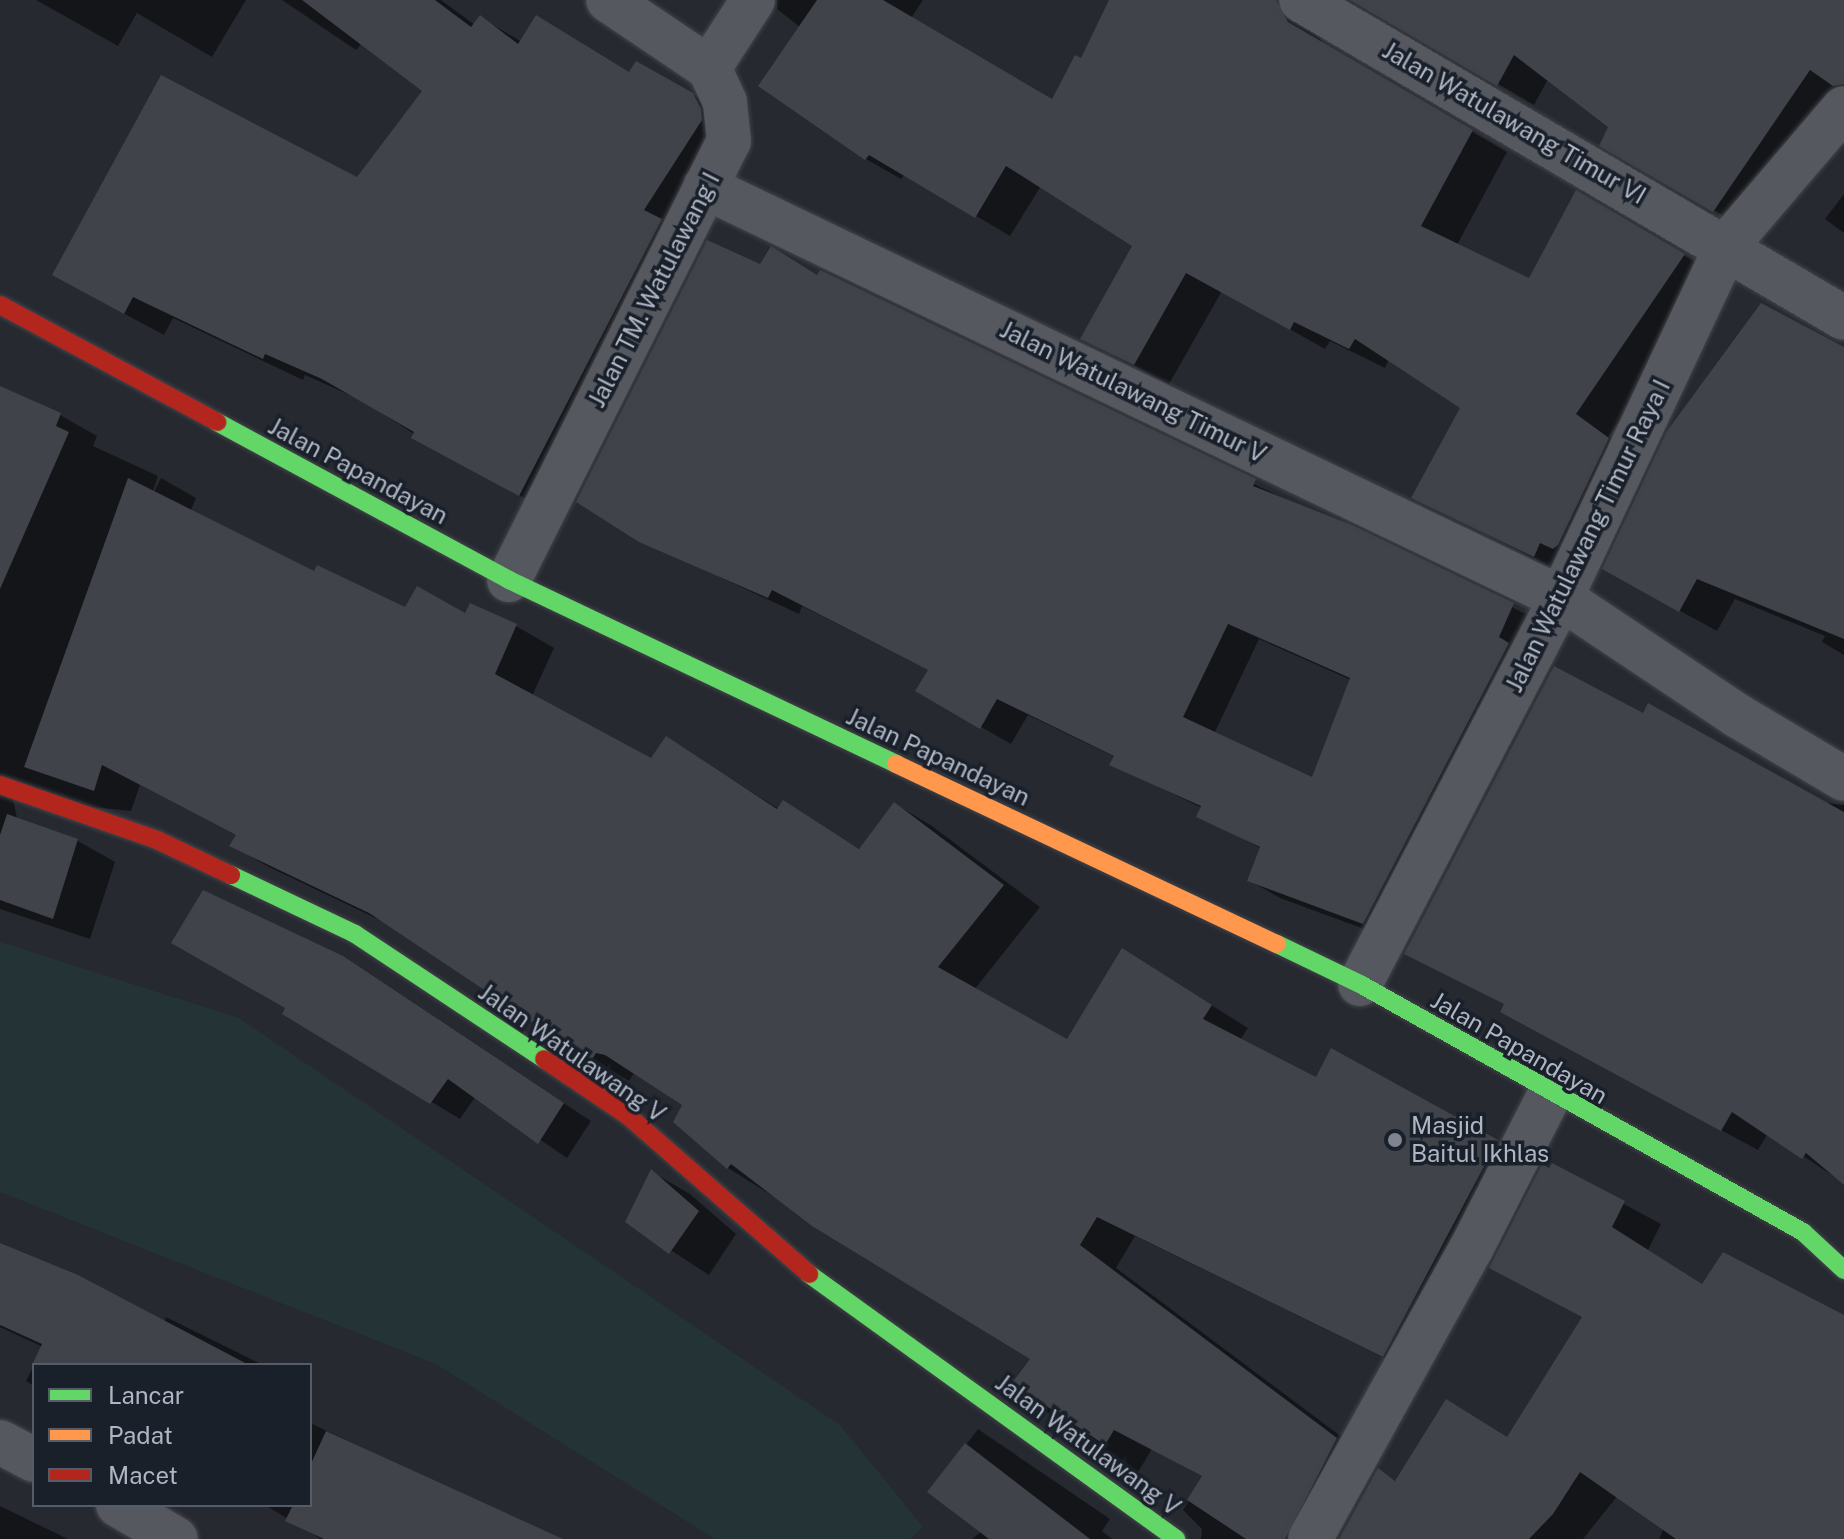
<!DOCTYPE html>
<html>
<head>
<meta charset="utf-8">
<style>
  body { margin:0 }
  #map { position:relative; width:1844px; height:1539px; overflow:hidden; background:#262930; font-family:"Public Sans",sans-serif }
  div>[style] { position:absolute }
  .green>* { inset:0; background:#243336 }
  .shadow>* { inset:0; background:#0007 }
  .building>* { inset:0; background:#404349 }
  .roads { filter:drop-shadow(0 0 2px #424449) drop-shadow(0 0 2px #424449) }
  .street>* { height:44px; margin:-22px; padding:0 22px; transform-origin:22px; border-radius:22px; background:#55585f }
  .fast>* { height:18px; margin:-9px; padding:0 9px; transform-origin:9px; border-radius:9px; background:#63d668 }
  .slow>* { height:18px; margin:-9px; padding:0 9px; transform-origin:9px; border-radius:9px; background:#ff974d }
  .jam>* { height:18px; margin:-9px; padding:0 9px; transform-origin:9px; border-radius:9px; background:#b3261e }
  .dots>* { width:22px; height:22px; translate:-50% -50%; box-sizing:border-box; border:4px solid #1a202a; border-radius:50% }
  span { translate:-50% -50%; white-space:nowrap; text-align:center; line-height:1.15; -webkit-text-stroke:7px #1a202a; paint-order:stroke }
  .street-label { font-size:24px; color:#aeb5c3 }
  .poi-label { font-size:24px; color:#aeb5c3 }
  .left { translate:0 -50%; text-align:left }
  .legend { position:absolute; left:32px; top:1363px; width:280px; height:144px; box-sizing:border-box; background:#1a202a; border:2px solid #555c67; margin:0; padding:10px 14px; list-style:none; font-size:24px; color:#aeb5c3 }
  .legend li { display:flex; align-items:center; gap:16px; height:40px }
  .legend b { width:40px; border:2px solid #555c67 }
</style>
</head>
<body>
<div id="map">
  <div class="green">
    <i style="clip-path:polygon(0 942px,239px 1018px,840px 1425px,923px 1527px,910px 1539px,715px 1539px,436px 1364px,0 1192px)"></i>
  </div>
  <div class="shadow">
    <i style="clip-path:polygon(36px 0,246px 0,212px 57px,137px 13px,118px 46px)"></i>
    <i style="clip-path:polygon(282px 0,441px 0,475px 25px,481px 18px,522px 42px,631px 74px,637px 63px,732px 117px,559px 517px,453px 459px,363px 401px,305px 375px,303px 380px,173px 318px,164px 335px,93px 297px,358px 179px,425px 91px,362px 43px,356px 50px)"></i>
    <i style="clip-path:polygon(777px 0,923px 0,911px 18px,1052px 101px,1082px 61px,1112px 0,1277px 2px,1311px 22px,1323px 44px,1507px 152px,1457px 245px,1530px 281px,1576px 193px,1718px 275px,1609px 436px,1643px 459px,1569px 576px,1413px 497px,1463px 408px,1389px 359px,1385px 368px,1330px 341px,1325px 349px,1222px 291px,1169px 384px,1083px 339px,1135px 245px,1041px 186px,1010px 236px,905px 174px,901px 179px,866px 159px,761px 86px,801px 28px,777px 9px)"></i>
    <i style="clip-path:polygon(1354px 0,1844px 0,1844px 93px,1750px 231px,1602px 145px,1611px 127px,1548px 79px,1534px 105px)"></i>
    <i style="clip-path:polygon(1844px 194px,1844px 233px,1825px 219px)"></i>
    <i style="clip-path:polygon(evenodd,761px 267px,819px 277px,1543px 622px,1394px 940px,1280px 898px,1250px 881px,1262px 849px,1199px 816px,1202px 808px,1112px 764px,1115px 757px,1028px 715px,1011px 744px,918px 691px,930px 671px,802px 606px,799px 614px,640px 540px,761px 267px,1259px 639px,1351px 680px,1313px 780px,1214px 734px,1259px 639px)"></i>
    <i style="clip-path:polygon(1844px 351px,1844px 655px,1822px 642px,1825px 636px,1735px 599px,1717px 631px,1642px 590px)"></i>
    <i style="clip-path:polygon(0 388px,60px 415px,97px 436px,93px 446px,158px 476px,150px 500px,161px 478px,196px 498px,190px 512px,315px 574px,406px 609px,466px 615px,471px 606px,516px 626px,554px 648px,532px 696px,652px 761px,667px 739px,779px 809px,783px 802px,861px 850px,895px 804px,932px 826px,1040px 907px,974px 990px,1068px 1042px,1160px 973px,1248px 1028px,1240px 1040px,1317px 1080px,1332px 1051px,1535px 1163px,1421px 1376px,1135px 1236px,1116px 1268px,1374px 1461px,1331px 1539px,1201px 1539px,1202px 1529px,1183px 1510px,1204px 1477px,1152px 1449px,1138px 1472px,1101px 1451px,1011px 1386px,1033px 1358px,728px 1168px,676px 1122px,684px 1105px,634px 1073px,629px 1081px,592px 1059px,390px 925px,269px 867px,232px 846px,238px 836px,140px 785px,131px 811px,13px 799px,17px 818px,78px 841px,115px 862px,90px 939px,0 909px)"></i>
    <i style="clip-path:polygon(1644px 716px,1825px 803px,1844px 805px,1844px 1183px,1768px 1133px,1758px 1150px,1539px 1032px,1506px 1005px,1407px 953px)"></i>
    <i style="clip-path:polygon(342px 958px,591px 1121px,567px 1158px,476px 1096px,460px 1119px,285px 1014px)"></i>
    <i style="clip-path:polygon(1553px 1166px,1661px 1224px,1648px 1250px,1704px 1286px,1844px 1318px,1844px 1539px,1659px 1539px,1743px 1339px,1583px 1539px,1341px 1539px,1379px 1471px,1397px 1482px,1509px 1438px,1584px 1318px,1492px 1267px)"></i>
    <i style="clip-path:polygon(652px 1172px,690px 1194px,736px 1234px,709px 1275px,627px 1222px)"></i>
    <i style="clip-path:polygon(0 1243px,164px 1323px,166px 1317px,263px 1365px,34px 1365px,34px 1386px,26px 1381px,43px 1347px,0 1327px)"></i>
    <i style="clip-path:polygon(310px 1423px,547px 1534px,556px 1539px,321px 1539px,265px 1505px,310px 1505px)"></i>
    <i style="clip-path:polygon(978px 1429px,1110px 1519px,1102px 1531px,1112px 1539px,972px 1539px,982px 1531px,930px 1492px)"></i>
    <i style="clip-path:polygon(0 1506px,68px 1539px,0 1539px)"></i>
  </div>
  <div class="building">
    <i style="clip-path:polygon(302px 0,435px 0,471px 27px,480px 15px,518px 44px,536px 15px,629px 72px,636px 61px,693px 93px,701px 109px,702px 120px,644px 210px,662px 219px,519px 496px,411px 438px,414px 432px,322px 379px,265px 354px,263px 359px,133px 297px,124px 314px,52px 275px,161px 75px,357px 177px,422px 91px)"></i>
    <i style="clip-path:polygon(817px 0,883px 0,1052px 99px,1075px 55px,1081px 58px,1109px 0,1276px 0,1288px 22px,1473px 130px,1421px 226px,1529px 278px,1576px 190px,1685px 254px,1576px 414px,1609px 438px,1558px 545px,1553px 549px,1540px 543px,1534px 557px,1411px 498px,1460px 408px,1355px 339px,1349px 349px,1294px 322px,1290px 330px,1186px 273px,1134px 365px,1080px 339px,1132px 246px,1006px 166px,975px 218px,869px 155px,865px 160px,758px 86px)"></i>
    <i style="clip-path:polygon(1350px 0,1844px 0,1844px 84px,1833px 86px,1810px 70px,1713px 212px,1599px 146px,1608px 127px,1514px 55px,1497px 86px)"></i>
    <i style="clip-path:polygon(evenodd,707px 240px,760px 264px,771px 246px,817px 275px,820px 270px,1256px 479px,1253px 486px,1352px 525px,1514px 603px,1499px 637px,1509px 643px,1363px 924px,1247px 881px,1260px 847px,1196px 817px,1201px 806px,1109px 765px,1114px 756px,997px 699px,980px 729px,915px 691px,928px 670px,772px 590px,768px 598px,639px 542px,576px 502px,707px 240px,1228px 624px,1350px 678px,1312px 777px,1183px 717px,1228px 624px)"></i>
    <i style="clip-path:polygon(1761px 303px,1844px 347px,1844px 639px,1697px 579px,1679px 612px,1602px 569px,1667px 431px)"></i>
    <i style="clip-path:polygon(0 386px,61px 413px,56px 426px,69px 432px,0 589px)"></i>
    <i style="clip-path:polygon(128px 478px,314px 571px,317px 565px,405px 607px,417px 586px,465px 613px,470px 603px,517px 624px,495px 674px,651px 758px,666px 736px,777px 809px,783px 800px,859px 849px,894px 802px,1004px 885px,938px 967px,1067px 1039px,1122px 948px,1212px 1005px,1203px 1019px,1316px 1077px,1331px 1048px,1498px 1140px,1383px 1357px,1097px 1217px,1080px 1245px,1337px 1438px,1285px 1539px,1246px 1539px,1187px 1500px,1202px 1476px,1114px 1430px,1105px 1445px,1012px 1383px,1030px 1359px,812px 1226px,731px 1164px,727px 1169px,673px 1122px,682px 1105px,605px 1055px,596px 1053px,591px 1061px,369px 913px,229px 846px,236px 835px,102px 765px,94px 791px,24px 767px)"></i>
    <i style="clip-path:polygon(1554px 666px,1643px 713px,1648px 703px,1844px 812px,1844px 1185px,1806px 1153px,1802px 1159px,1732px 1112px,1721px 1131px,1500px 1012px,1504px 1004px,1404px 954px)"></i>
    <i style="clip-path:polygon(7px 814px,78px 839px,53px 919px,0 900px,0 835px)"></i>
    <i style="clip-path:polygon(203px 890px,343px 956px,564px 1103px,538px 1144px,448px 1079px,430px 1104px,282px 1014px,285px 1008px,171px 943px)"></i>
    <i style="clip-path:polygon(1552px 1163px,1625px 1201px,1612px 1227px,1702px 1284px,1723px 1252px,1844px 1315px,1844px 1539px,1676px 1539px,1580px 1472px,1553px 1514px,1529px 1539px,1339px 1539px,1378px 1468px,1395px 1481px,1446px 1399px,1507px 1437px,1582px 1317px,1489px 1268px,1542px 1164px,1549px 1168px)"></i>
    <i style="clip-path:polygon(651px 1169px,699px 1211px,669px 1254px,625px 1222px)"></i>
    <i style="clip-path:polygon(0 1243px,78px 1275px,249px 1365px,32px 1365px,42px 1344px,0 1325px)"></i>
    <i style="clip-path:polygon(326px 1431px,563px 1539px,324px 1539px,285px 1521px,293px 1505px,310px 1505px,310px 1466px)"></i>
    <i style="clip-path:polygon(965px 1443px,1090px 1539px,989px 1539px,927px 1492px)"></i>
  </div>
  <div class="roads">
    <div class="street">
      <i style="left:608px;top:0;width:122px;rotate:34deg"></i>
      <i style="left:1301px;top:0;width:629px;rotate:30.35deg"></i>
      <i style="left:705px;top:187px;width:950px;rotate:25.65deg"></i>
      <i style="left:1561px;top:598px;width:213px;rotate:33.7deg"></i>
      <i style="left:1738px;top:716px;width:123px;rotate:30.7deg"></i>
      <i style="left:509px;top:580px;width:491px;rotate:-63.4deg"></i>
      <i style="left:729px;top:141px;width:39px;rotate:-96deg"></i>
      <i style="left:725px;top:102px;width:38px;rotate:-115deg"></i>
      <i style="left:709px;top:68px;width:81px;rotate:-57.1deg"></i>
      <i style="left:1360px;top:984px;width:435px;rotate:-62.5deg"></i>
      <i style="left:1561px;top:598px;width:390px;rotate:-64.8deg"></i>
      <i style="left:1727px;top:245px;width:180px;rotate:-49.5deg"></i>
      <i style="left:0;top:1442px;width:38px;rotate:28deg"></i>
      <i style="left:118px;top:1505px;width:67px;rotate:30.4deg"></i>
      <i style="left:1310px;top:1539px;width:332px;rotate:-61deg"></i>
      <i style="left:1471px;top:1249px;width:174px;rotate:-63deg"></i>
    </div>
    <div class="fast">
      <i style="left:217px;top:422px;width:332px;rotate:28.4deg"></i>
      <i style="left:509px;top:580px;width:429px;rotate:25.4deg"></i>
      <i style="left:231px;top:875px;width:137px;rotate:25.4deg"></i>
      <i style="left:355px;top:934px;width:227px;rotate:33.5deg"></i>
      <i style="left:1277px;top:944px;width:92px;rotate:25.7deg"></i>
      <i style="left:1360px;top:984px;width:508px;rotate:29.24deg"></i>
      <i style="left:1803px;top:1232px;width:56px;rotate:42.8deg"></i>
      <i style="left:809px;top:1274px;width:453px;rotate:35.8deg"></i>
    </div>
    <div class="slow">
      <i style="left:896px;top:764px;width:421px;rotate:25.3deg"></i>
    </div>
    <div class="jam">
      <i style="left:0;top:305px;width:247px;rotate:28.3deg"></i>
      <i style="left:0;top:785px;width:166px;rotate:19.3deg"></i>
      <i style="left:157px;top:840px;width:82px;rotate:25.3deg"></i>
      <i style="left:544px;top:1059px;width:100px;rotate:34deg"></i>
      <i style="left:627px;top:1115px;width:242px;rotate:41.1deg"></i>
    </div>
  </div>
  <div class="dots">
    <i style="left:1395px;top:1140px;background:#7e8490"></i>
  </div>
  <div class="street-label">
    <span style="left:1514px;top:123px;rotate:30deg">Jalan Watulawang Timur VI</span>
    <span style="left:654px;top:290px;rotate:-63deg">Jalan TM. Watulawang I</span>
    <span style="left:1133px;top:392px;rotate:26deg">Jalan Watulawang Timur V</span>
    <span style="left:358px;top:471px;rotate:28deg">Jalan Papandayan</span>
    <span style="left:1588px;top:536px;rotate:-64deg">Jalan Watulawang Timur Raya I</span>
    <span style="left:938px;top:757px;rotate:25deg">Jalan Papandayan</span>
    <span style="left:1519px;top:1048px;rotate:30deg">Jalan Papandayan</span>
    <span style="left:572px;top:1053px;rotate:35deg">Jalan Watulawang V</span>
    <span style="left:1088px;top:1445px;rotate:36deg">Jalan Watulawang V</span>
  </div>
  <div class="poi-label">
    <span class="left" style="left:1411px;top:1140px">Masjid<br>Baitul Ikhlas</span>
  </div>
  <ul class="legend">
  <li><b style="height:10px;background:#63d668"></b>Lancar</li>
  <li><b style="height:10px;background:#ff974d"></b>Padat</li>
  <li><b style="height:10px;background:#b3261e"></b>Macet</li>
  </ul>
</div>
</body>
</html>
